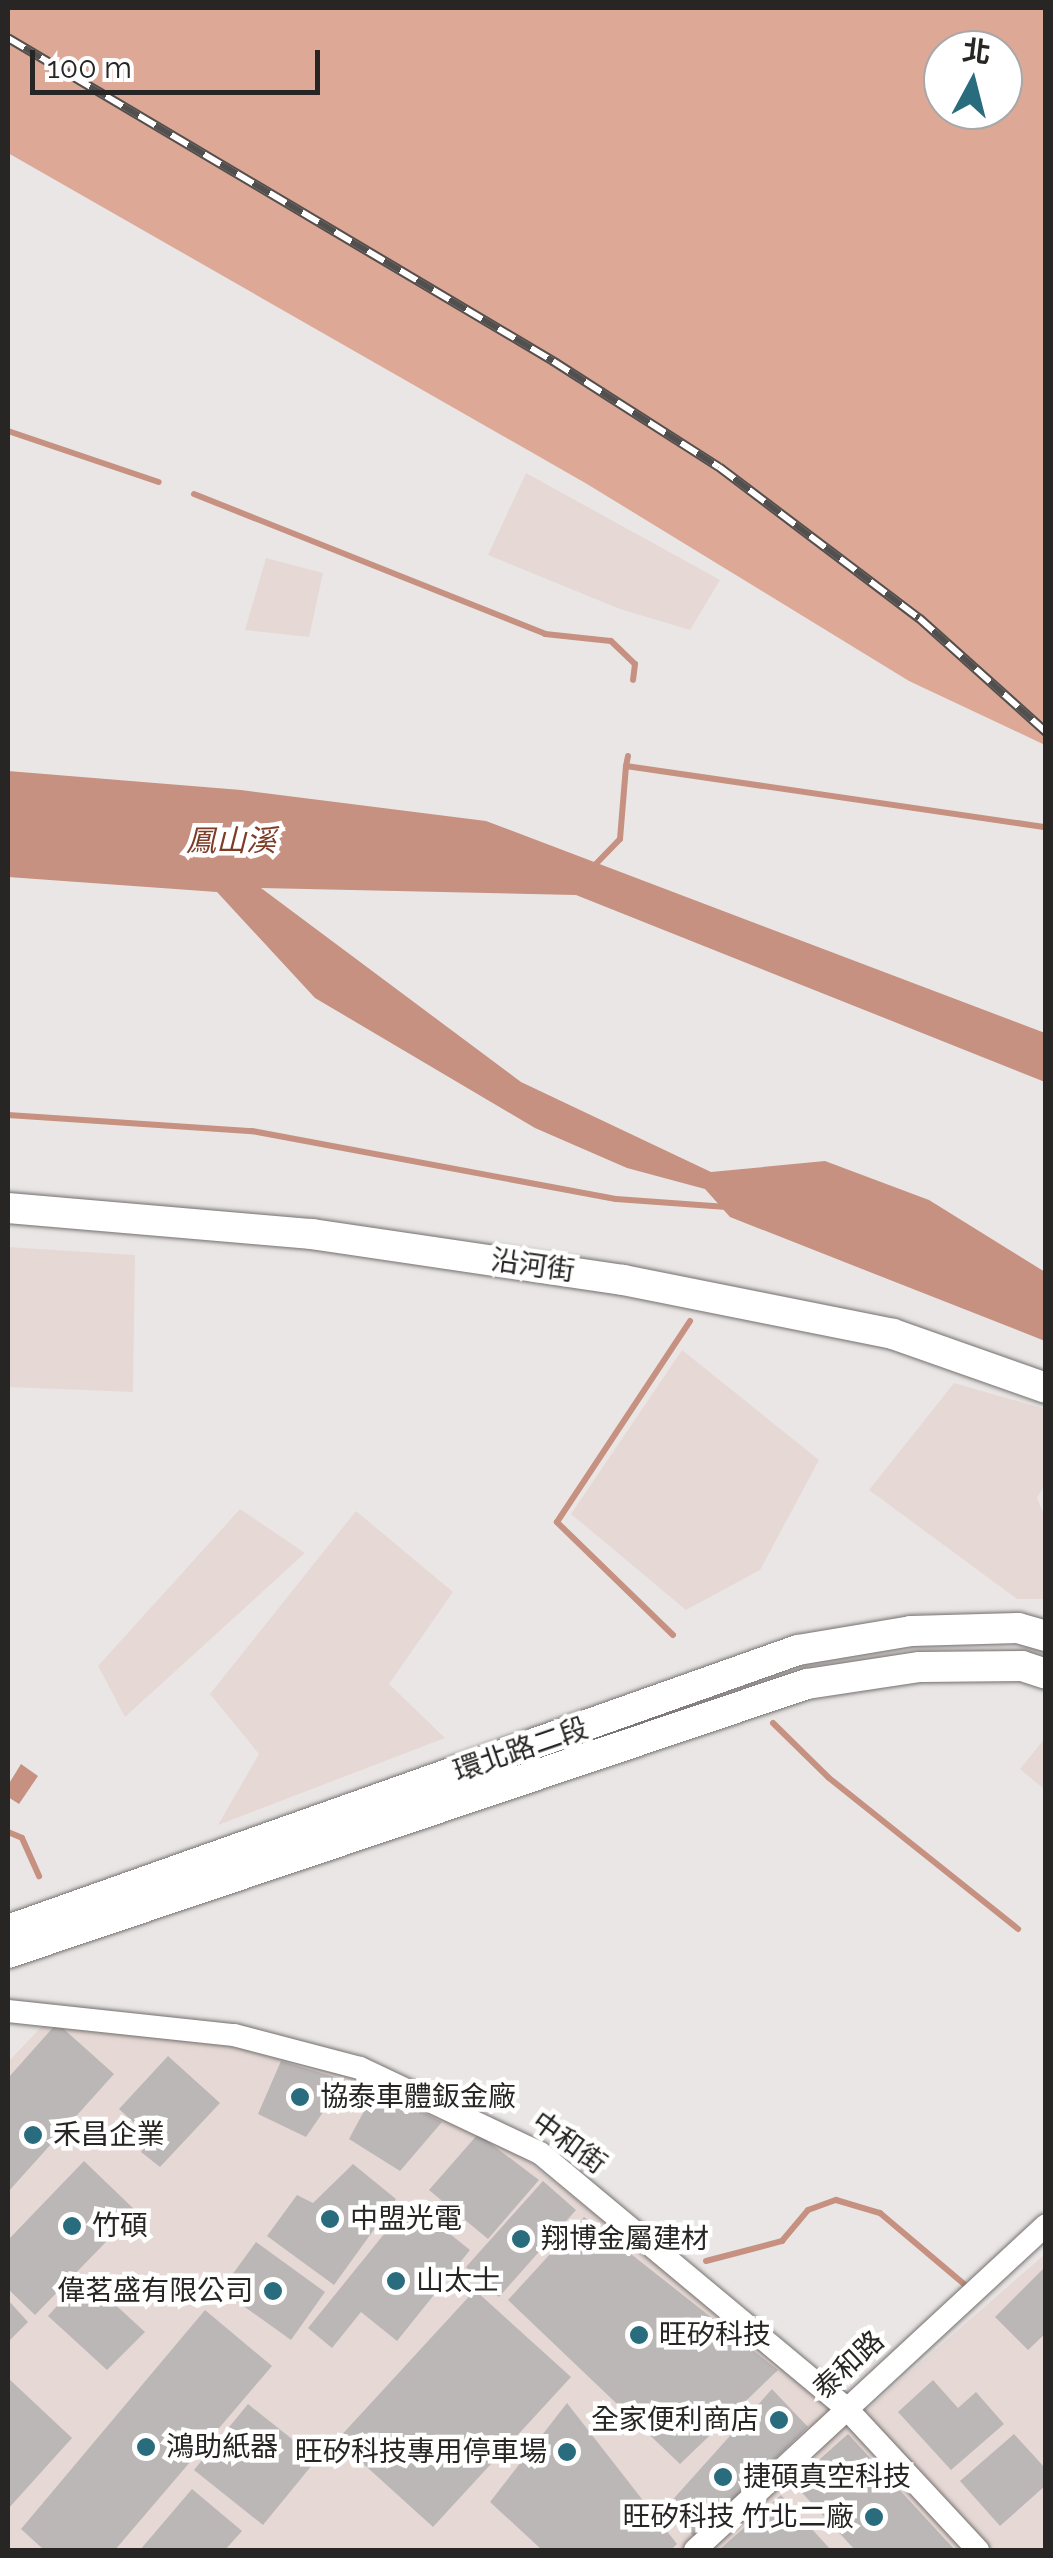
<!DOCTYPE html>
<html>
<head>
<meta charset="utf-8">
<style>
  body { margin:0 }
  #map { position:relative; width:1053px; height:2558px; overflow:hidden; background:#eae6e5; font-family:Raleway,"Noto Sans TC",sans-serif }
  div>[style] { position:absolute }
  .built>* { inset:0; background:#e6d9d5 }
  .forest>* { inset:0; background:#dea897 }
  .water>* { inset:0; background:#c69180 }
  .stream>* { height:6px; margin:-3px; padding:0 3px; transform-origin:3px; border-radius:3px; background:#c69180 }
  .building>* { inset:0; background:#bbb7b6 }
  .roads { filter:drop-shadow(0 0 2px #74706f) drop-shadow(0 0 2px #74706f) }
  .street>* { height:22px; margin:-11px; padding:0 11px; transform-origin:11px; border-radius:11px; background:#fff }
  .secondary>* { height:30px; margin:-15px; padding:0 15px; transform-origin:15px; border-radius:15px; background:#fff }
  .rail>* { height:10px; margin-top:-5px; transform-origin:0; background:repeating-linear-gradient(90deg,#fff 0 19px,#52504f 0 38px); box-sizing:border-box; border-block:2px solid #52504f }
  .dots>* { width:28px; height:28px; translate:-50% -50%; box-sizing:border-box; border:5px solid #fff; border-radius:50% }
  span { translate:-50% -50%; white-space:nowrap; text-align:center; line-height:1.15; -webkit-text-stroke:9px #fff; paint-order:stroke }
  .street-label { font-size:28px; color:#272625 }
  .poi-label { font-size:28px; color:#272625 }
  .left { translate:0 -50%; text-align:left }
  .right { translate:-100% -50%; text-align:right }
  .water-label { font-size:30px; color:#7e3b26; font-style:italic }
  .frame { position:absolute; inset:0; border:10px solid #272625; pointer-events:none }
  .north { position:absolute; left:923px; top:30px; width:100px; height:100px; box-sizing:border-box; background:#fff; border:2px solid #a9a8a8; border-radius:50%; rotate:7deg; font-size:28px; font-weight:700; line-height:40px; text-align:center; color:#272625 }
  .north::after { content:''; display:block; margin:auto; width:35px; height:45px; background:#296c7d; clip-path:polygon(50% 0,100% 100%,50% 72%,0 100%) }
  .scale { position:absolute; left:30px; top:50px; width:290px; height:45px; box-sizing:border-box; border:5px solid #272625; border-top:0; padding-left:12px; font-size:30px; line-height:35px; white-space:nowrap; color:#272625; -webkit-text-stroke:8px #fff; paint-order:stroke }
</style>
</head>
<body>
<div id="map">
  <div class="built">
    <i style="clip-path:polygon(526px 473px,720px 580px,690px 630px,620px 609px,488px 555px)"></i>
    <i style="clip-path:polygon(266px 558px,323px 573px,309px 637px,245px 630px)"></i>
    <i style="clip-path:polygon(8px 1247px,135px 1255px,133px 1392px,8px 1387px)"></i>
    <i style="clip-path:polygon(682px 1350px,819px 1460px,760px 1570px,686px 1610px,571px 1514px)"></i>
    <i style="clip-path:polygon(954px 1383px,1045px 1409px,1045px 1485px,1037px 1498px,1045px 1517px,1045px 1599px,1017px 1599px,869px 1490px)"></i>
    <i style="clip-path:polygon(240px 1509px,305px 1553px,125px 1717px,98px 1666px)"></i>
    <i style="clip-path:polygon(356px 1511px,453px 1592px,389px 1684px,445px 1738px,218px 1825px,259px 1754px,210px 1694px)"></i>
    <i style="clip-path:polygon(1045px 1738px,1045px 1790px,1020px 1769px)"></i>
    <i style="clip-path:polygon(46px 2022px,240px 2044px,370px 2081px,496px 2136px,855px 2420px,1045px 2254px,1045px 2550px,8px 2550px,8px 2062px)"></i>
  </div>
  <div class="forest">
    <i style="clip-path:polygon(evenodd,8px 8px,1045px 8px,1045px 745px,909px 681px,587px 484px,8px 153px,8px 8px,943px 50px,1003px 50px,1003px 110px,943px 110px,943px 50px)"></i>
  </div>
  <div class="water">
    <i style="clip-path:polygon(8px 771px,241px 790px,486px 821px,1045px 1033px,1045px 1082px,576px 895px,261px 888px,521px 1082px,711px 1172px,825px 1161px,929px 1200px,1045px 1272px,1045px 1341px,730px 1217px,705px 1189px,627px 1168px,535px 1128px,315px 998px,217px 892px,8px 877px)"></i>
    <i style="clip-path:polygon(21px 1764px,38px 1776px,19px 1804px,8px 1797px,8px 1785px)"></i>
  </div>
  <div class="stream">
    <i style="left:8px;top:431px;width:159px;rotate:18.7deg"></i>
    <i style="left:194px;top:494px;width:378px;rotate:21.7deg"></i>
    <i style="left:545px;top:634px;width:66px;rotate:6.1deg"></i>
    <i style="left:611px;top:641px;width:33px;rotate:44deg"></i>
    <i style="left:635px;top:664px;width:16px;rotate:97deg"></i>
    <i style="left:628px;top:756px;width:10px;rotate:101deg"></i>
    <i style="left:626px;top:766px;width:424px;rotate:8.3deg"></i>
    <i style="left:592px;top:868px;width:40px;rotate:-46deg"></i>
    <i style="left:620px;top:839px;width:73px;rotate:-85.3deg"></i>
    <i style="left:8px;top:1115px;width:245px;rotate:3.8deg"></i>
    <i style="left:252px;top:1131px;width:370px;rotate:10.6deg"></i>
    <i style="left:616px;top:1199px;width:111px;rotate:4.1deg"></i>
    <i style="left:673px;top:1635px;width:162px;rotate:-135.8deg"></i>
    <i style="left:557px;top:1522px;width:241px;rotate:-56.5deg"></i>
    <i style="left:773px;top:1723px;width:78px;rotate:44.5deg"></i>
    <i style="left:829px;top:1778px;width:242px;rotate:38.6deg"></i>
    <i style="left:8px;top:1832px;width:15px;rotate:23deg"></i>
    <i style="left:22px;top:1838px;width:42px;rotate:65.9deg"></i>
    <i style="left:706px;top:2261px;width:79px;rotate:-14.7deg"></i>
    <i style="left:782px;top:2241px;width:40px;rotate:-50deg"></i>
    <i style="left:808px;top:2210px;width:30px;rotate:-20deg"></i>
    <i style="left:836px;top:2200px;width:46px;rotate:16.5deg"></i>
    <i style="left:880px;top:2213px;width:110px;rotate:40.2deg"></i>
  </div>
  <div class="building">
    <i style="clip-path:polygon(57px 2023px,114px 2074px,8px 2192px,8px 2078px)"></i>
    <i style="clip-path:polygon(168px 2056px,220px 2103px,160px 2167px,141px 2152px,152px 2139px,119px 2109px)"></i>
    <i style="clip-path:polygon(281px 2061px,345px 2080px,306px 2137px,258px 2114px)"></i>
    <i style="clip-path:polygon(376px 2089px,442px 2122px,400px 2171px,349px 2139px)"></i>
    <i style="clip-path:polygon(478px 2134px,539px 2180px,488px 2239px,429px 2190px)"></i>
    <i style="clip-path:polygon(84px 2161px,136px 2211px,35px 2315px,8px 2289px,8px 2240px)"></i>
    <i style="clip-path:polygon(353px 2164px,396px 2199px,334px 2285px,267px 2236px,297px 2195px,313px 2203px)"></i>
    <i style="clip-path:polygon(543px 2181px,576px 2210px,499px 2297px,466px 2267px)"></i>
    <i style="clip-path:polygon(410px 2202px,470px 2250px,397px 2341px,361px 2312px,332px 2348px,308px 2328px)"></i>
    <i style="clip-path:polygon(584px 2217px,778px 2370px,680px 2464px,508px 2300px)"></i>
    <i style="clip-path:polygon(256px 2242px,325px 2292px,291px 2340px,221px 2290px)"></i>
    <i style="clip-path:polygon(1046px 2266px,1046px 2333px,1028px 2350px,995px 2317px)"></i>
    <i style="clip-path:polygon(84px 2276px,145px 2332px,107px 2370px,48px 2316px)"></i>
    <i style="clip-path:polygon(475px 2290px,571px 2377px,433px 2527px,337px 2440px)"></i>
    <i style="clip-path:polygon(8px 2300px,28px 2322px,8px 2342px)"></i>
    <i style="clip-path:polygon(205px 2310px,272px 2366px,115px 2550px,44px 2550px,21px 2529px)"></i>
    <i style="clip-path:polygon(8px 2378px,72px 2438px,8px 2509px)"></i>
    <i style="clip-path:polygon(933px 2380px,958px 2408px,976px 2392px,1004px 2424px,951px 2470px,898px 2412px)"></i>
    <i style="clip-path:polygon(772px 2389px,808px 2427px,694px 2537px,667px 2506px)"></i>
    <i style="clip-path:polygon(567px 2403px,677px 2544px,671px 2550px,542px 2550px,490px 2502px)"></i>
    <i style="clip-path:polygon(248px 2404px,317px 2459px,263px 2525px,194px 2470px)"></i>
    <i style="clip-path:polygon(848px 2434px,955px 2550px,855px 2550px,793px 2483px)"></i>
    <i style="clip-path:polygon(1014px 2434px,1046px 2469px,1046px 2485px,1000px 2526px,960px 2481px)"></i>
    <i style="clip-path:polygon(192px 2489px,242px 2531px,225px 2550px,140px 2550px)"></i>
    <i style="clip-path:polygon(781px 2495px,831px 2550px,719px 2550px)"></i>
  </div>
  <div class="roads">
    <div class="street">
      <i style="left:8px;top:2011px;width:227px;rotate:6.1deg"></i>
      <i style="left:234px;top:2035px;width:130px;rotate:14.7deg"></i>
      <i style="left:360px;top:2068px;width:199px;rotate:25.3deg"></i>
      <i style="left:540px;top:2153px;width:398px;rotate:39.8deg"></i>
      <i style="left:846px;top:2408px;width:194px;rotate:47.1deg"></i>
      <i style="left:695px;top:2550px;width:478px;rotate:-42.8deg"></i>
    </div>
    <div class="secondary">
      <i style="left:8px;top:1208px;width:305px;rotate:4.9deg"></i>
      <i style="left:312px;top:1234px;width:314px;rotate:8.4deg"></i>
      <i style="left:623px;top:1280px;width:275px;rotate:11.3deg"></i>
      <i style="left:893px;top:1334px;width:162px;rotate:19.4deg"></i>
      <i style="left:8px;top:1930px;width:838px;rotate:-19.52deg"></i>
      <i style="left:798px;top:1650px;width:115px;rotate:-9.5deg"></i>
      <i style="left:911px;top:1631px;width:107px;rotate:-1.6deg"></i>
      <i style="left:1018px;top:1628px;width:29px;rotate:16deg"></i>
      <i style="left:8px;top:1953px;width:843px;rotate:-18.61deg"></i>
      <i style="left:807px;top:1684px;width:114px;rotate:-8.6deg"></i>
      <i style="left:920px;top:1667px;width:102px;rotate:-0.6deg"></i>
      <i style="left:1022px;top:1666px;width:25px;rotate:18deg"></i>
    </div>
  </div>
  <div class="rail">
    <i style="left:8px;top:38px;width:634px;rotate:30.65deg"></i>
    <i style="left:553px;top:361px;width:197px;rotate:32.6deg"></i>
    <i style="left:719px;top:467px;width:251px;rotate:37.1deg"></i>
    <i style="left:919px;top:618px;width:171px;rotate:41.9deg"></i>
  </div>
  <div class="dots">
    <i style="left:300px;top:2097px;background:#296c7d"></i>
    <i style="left:33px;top:2135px;background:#296c7d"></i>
    <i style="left:330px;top:2219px;background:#296c7d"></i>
    <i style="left:72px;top:2226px;background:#296c7d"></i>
    <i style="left:521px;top:2239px;background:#296c7d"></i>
    <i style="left:396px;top:2281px;background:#296c7d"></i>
    <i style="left:273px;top:2291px;background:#296c7d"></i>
    <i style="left:639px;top:2335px;background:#296c7d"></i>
    <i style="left:779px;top:2420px;background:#296c7d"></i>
    <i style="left:146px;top:2447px;background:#296c7d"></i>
    <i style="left:567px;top:2452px;background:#296c7d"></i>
    <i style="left:723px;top:2477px;background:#296c7d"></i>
    <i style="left:874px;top:2517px;background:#296c7d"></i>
  </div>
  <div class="street-label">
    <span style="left:533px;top:1266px;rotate:8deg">沿河街</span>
    <span style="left:521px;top:1750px;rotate:-19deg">環北路二段</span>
    <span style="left:569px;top:2143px;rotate:36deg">中和街</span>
    <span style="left:849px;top:2365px;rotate:-43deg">泰和路</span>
  </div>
  <div class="poi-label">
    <span class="left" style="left:320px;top:2097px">協泰車體鈑金廠</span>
    <span class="left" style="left:53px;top:2135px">禾昌企業</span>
    <span class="left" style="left:350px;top:2219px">中盟光電</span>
    <span class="left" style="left:92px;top:2226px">竹碩</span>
    <span class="left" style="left:541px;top:2239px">翔博金屬建材</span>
    <span class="left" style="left:416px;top:2281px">山太士</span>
    <span class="right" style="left:253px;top:2291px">偉茗盛有限公司</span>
    <span class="left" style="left:659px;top:2335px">旺矽科技</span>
    <span class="right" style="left:759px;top:2420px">全家便利商店</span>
    <span class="left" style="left:166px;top:2447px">鴻助紙器</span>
    <span class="right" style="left:547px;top:2452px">旺矽科技專用停車場</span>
    <span class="left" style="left:743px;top:2477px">捷碩真空科技</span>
    <span class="right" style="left:854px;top:2517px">旺矽科技 竹北二廠</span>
  </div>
  <div class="water-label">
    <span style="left:231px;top:841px">鳳山溪</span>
  </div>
  <div class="frame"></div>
  <div class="north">北</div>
  <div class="scale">100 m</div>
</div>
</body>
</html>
